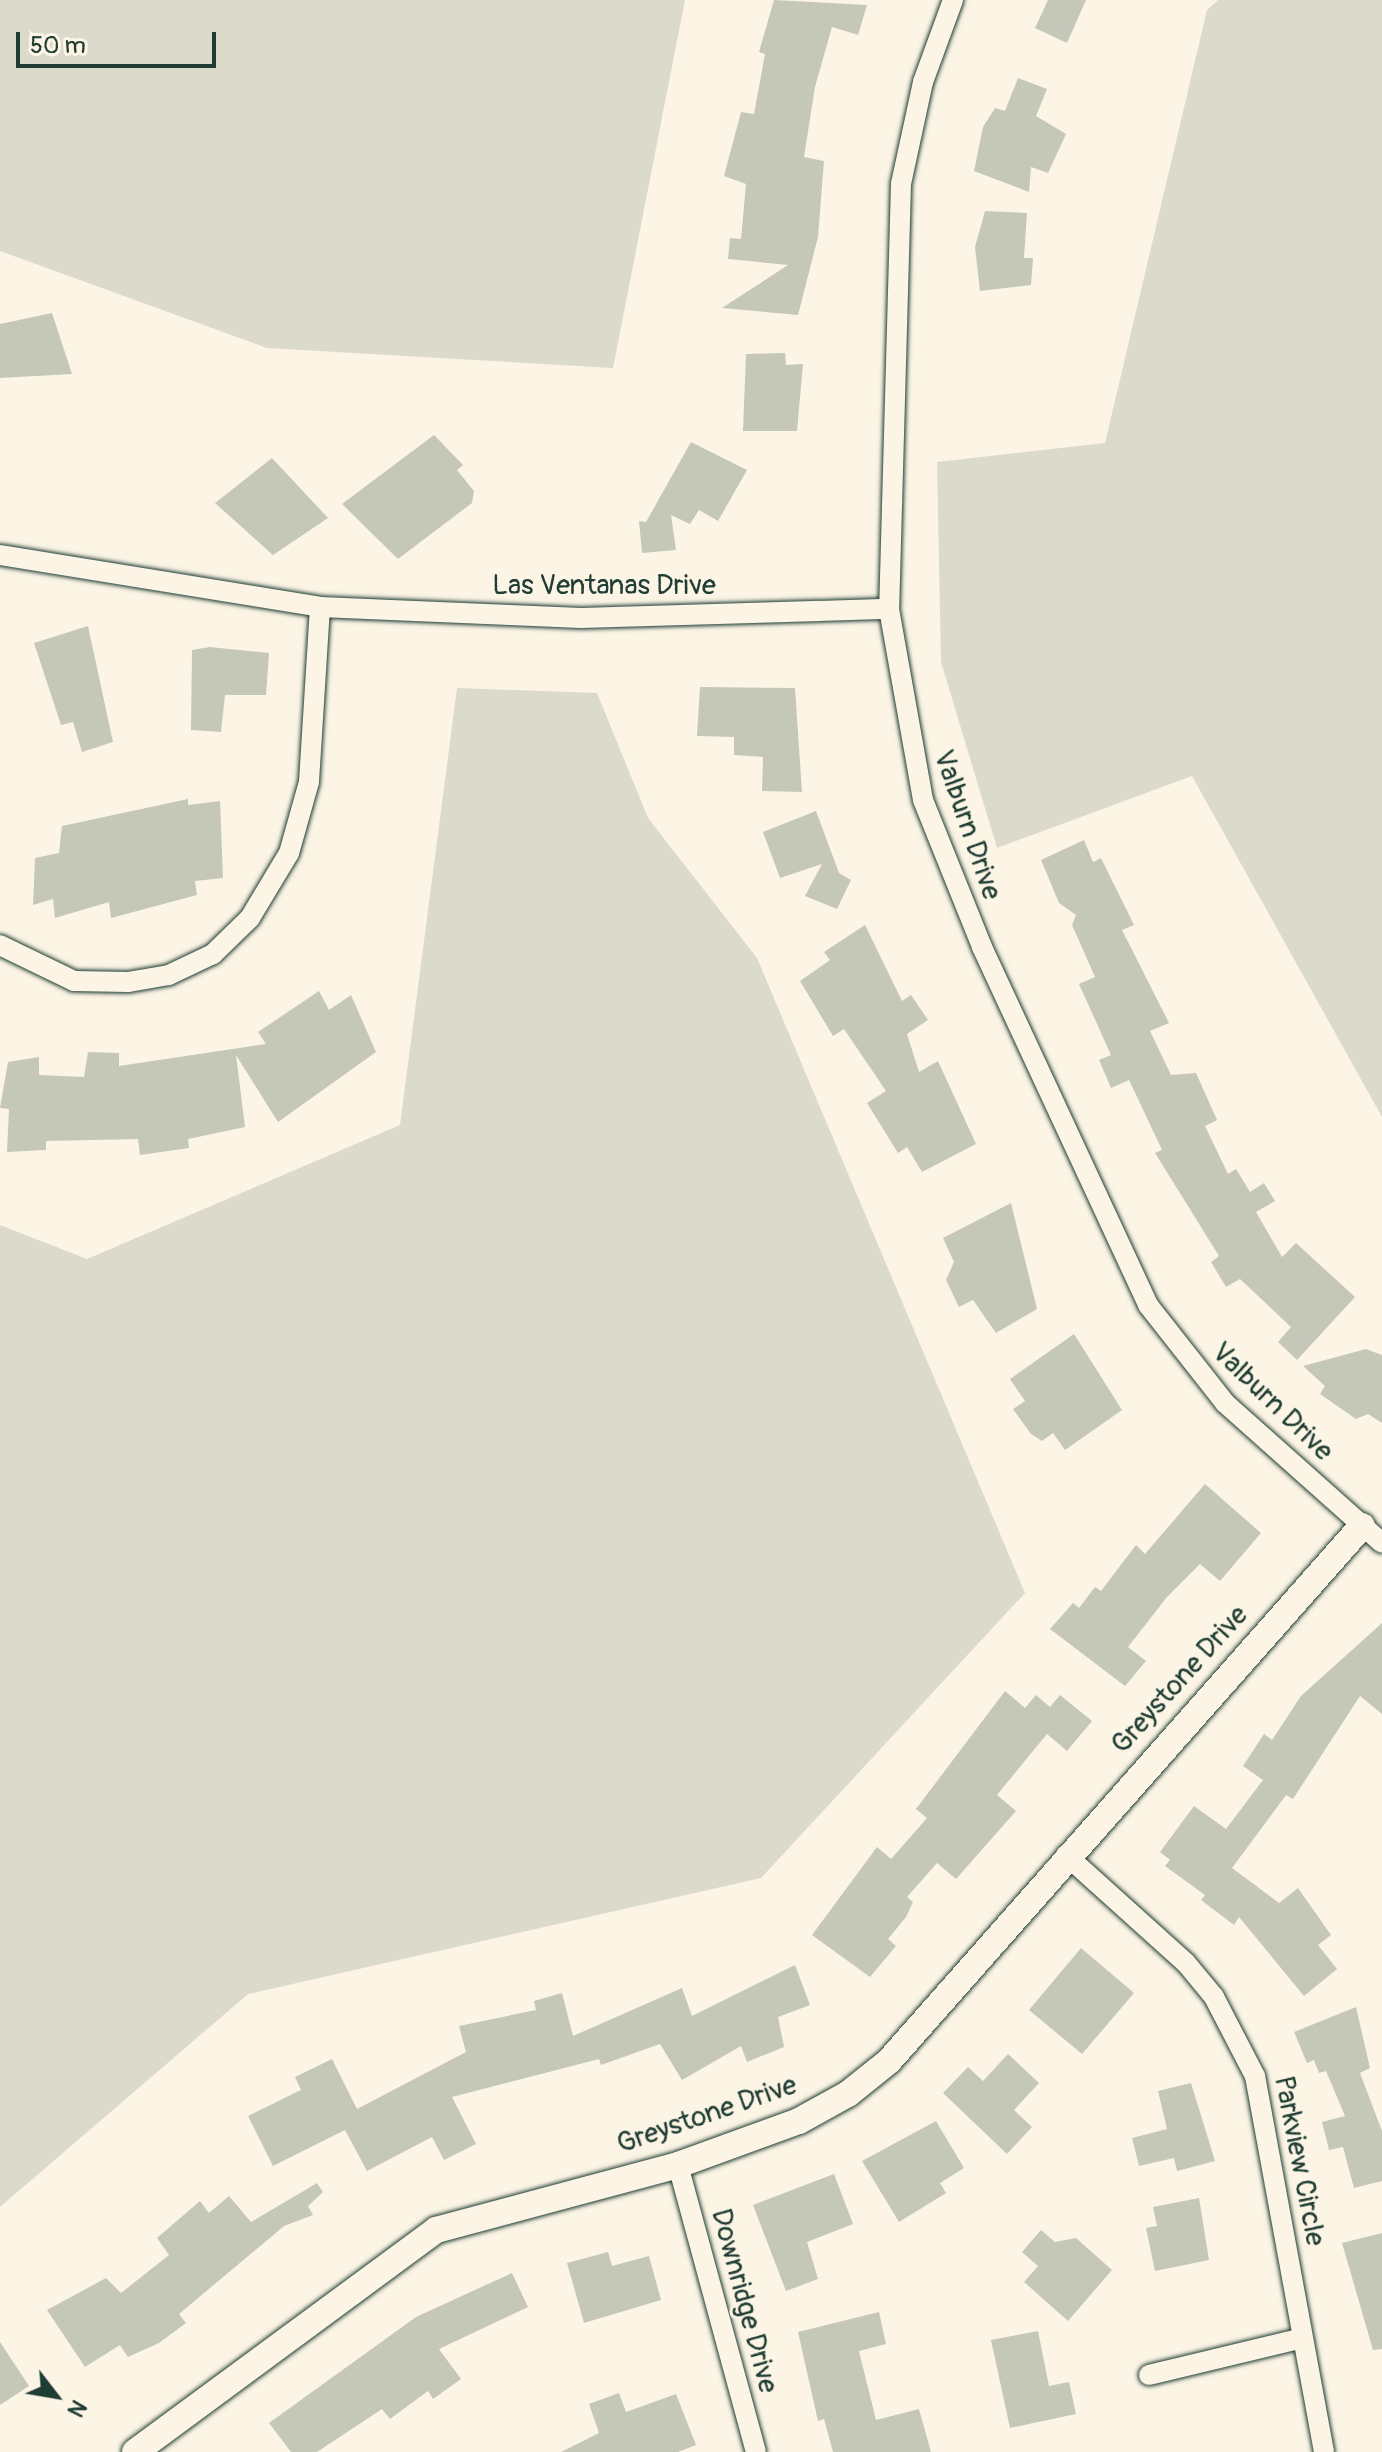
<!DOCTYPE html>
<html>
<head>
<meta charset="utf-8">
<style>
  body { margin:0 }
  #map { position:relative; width:1382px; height:2452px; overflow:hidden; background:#fcf5e5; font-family:Pangolin,sans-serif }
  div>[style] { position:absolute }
  .green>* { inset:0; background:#dcdacc }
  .building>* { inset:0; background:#c5c7b9 }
  .roads { filter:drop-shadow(0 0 2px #1f3d34) drop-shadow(0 0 2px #1f3d34) }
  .minor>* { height:20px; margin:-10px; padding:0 10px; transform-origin:10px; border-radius:10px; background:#fcf5e5 }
  .tertiary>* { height:26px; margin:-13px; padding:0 13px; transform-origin:13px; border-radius:13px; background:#fcf5e5 }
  span { translate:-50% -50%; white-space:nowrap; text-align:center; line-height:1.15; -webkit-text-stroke:6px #fcf5e5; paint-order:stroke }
  .street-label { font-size:28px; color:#1f3d34 }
  .north { position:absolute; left:16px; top:2356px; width:80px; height:80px; -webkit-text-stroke:6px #fcf5e5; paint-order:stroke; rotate:121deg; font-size:22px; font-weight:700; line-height:32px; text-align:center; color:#1f3d34 }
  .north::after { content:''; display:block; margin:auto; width:28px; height:36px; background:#1f3d34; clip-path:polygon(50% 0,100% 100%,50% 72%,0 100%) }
  .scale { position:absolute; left:16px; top:32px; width:200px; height:36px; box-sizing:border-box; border:4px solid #1f3d34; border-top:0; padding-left:10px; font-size:24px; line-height:28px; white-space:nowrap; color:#1f3d34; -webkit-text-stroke:6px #fcf5e5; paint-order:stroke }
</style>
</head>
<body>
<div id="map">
  <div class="green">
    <i style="clip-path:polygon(0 0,685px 0,613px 368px,267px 348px,0 251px)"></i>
    <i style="clip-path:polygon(1218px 0,1382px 0,1382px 1117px,1192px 776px,997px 848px,941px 662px,937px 462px,1105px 443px,1207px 10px)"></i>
    <i style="clip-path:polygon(457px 688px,597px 693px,648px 818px,757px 958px,1025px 1593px,761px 1878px,248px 1994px,0 2207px,0 1225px,87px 1259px,400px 1125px)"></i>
  </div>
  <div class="building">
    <i style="clip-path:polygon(774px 0,867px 5px,858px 35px,832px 27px,815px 87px,804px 157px,824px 161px,818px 237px,798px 315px,722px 308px,788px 265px,728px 259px,730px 238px,741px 239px,746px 184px,724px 176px,741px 112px,754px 114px,765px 54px,759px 52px)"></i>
    <i style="clip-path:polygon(1048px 0,1086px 0,1067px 43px,1035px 28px)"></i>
    <i style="clip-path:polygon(1018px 78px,1047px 89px,1036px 116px,1066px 134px,1048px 173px,1031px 167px,1029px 192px,974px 171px,983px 127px,995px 108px,1005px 111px)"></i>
    <i style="clip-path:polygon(985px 211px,1027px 213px,1024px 258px,1033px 258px,1031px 285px,980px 291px,975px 247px)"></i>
    <i style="clip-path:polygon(52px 313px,72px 374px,0 378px,0 324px)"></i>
    <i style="clip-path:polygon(785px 353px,786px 365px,803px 364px,797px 431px,743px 431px,746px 354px)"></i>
    <i style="clip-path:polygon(434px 435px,463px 465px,457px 470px,474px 491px,472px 503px,398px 559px,342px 504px)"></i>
    <i style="clip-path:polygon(691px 442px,747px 470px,718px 521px,699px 510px,690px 524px,671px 515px,676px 550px,642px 553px,639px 521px,646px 522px)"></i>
    <i style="clip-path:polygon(272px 458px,328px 518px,273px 555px,215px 503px)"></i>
    <i style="clip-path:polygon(88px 626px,113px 742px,82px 752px,73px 722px,61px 725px,34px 643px)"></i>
    <i style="clip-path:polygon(210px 647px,269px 653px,266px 695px,225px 695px,221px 732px,191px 730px,192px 650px)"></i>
    <i style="clip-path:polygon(700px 687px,795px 688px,802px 792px,762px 791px,763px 757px,734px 755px,734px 737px,697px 736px)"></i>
    <i style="clip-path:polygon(188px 799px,188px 805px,220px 801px,223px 878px,195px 881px,197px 895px,111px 918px,109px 902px,55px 918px,53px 899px,33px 905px,35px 858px,59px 853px,62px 826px)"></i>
    <i style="clip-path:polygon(816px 811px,839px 873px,851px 880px,837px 909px,805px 896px,822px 864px,780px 878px,763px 832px)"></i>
    <i style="clip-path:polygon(1084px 840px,1093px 862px,1101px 858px,1134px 925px,1122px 930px,1169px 1023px,1150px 1031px,1171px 1075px,1196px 1073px,1217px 1120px,1205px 1126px,1228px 1174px,1236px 1169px,1250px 1192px,1264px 1183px,1275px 1201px,1256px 1212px,1282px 1257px,1296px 1243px,1355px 1297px,1297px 1360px,1278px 1342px,1291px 1327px,1240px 1279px,1226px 1287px,1211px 1262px,1219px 1256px,1155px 1153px,1162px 1150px,1129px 1080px,1111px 1088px,1099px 1060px,1111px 1055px,1079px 984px,1095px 977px,1072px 925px,1076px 915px,1059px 903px,1041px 860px)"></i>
    <i style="clip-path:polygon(865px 925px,902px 1001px,911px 995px,928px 1020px,907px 1034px,919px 1072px,938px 1061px,976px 1144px,922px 1172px,907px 1147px,898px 1153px,867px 1103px,886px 1091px,844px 1029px,833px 1036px,800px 981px,830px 960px,824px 952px)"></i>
    <i style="clip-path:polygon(319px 991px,329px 1010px,351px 995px,376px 1052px,278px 1122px,236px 1055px,245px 1127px,188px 1139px,189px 1148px,140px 1155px,138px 1139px,46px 1141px,46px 1150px,7px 1152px,9px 1109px,0 1108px,8px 1062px,39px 1057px,39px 1075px,84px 1077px,88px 1052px,119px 1053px,119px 1066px,266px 1044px,258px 1032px)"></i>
    <i style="clip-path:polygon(1011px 1203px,1037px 1309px,996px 1333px,973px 1300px,959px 1307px,946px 1280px,954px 1262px,943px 1238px)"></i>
    <i style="clip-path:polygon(1074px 1334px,1122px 1410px,1065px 1450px,1053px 1433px,1042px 1441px,1031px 1434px,1013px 1409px,1025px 1401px,1010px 1379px)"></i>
    <i style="clip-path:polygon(1366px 1349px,1382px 1355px,1382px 1423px,1368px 1414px,1356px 1419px,1320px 1394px,1325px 1386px,1303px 1366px)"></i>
    <i style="clip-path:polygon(1205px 1484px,1261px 1533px,1220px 1581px,1200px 1564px,1167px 1597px,1128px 1647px,1146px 1661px,1125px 1686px,1050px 1629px,1073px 1603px,1079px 1608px,1095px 1587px,1101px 1591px,1136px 1545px,1145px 1554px)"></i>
    <i style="clip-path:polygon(1382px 1623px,1382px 1714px,1360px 1696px,1293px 1799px,1286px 1795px,1232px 1868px,1279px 1903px,1298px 1888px,1331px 1935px,1318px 1945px,1337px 1969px,1304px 1996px,1239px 1917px,1234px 1925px,1201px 1900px,1205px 1895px,1165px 1866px,1170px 1860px,1160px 1852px,1194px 1806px,1226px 1829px,1263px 1780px,1243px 1766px,1264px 1734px,1272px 1740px,1301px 1696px)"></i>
    <i style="clip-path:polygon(1005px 1691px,1025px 1708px,1036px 1695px,1050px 1707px,1060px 1695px,1092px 1721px,1067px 1751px,1047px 1734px,997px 1795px,1016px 1811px,956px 1879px,937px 1863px,907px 1897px,913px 1902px,906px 1917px,888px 1939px,896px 1946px,870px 1977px,812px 1935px,877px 1847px,891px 1859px,927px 1818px,916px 1809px)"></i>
    <i style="clip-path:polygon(1081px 1948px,1134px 1993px,1082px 2054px,1029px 2010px)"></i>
    <i style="clip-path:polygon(795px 1965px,810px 2005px,778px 2017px,784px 2047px,747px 2062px,741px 2046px,682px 2080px,660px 2044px,601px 2065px,599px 2059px,452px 2097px,476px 2144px,444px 2160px,432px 2137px,367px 2171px,345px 2130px,273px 2166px,248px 2116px,301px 2090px,295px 2077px,332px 2059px,357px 2109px,466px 2052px,459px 2026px,536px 2010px,534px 2001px,562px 1993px,573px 2036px,682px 1988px,692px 2016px)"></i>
    <i style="clip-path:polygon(1356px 2007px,1370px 2068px,1360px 2073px,1382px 2131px,1382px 2181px,1354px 2188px,1343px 2147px,1329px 2150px,1322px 2122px,1345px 2116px,1326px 2071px,1319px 2073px,1314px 2060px,1307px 2063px,1294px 2032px)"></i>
    <i style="clip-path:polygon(1008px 2054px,1039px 2083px,1014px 2110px,1032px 2127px,1007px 2154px,943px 2093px,968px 2067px,983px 2081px)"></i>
    <i style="clip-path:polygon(1191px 2083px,1215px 2161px,1177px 2171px,1174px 2158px,1139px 2166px,1132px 2138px,1167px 2129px,1158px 2091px)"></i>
    <i style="clip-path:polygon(936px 2121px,964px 2168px,940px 2183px,946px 2193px,899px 2222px,862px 2161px)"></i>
    <i style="clip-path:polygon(834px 2174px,853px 2224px,807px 2242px,818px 2279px,786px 2291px,753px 2205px)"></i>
    <i style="clip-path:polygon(317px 2183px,323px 2192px,308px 2206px,313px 2215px,284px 2226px,179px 2314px,186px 2323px,159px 2343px,128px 2357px,120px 2345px,85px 2367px,47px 2310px,106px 2278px,121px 2293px,169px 2255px,157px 2238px,200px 2201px,209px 2213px,229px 2196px,251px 2222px)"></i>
    <i style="clip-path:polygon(1199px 2198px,1209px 2260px,1155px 2271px,1146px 2228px,1157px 2226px,1153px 2207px)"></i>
    <i style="clip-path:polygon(1041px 2230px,1055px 2242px,1076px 2238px,1112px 2270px,1068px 2321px,1024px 2282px,1038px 2266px,1022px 2252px)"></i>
    <i style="clip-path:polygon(1382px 2233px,1382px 2349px,1373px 2350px,1342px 2243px)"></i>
    <i style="clip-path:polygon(608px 2252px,612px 2266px,649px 2256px,661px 2300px,584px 2323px,567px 2263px)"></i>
    <i style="clip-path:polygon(512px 2273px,528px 2307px,439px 2349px,461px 2379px,433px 2399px,428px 2391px,390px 2419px,382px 2409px,317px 2452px,291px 2452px,269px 2423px,416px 2317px)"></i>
    <i style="clip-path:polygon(879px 2312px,886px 2344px,859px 2351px,876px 2420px,919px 2409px,931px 2452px,833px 2452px,824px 2419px,818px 2421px,798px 2332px)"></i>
    <i style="clip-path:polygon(1038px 2331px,1049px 2386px,1069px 2382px,1076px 2414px,1010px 2428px,991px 2340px)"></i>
    <i style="clip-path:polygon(0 2342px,29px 2386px,0 2405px)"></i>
    <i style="clip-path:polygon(619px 2393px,626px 2412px,676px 2394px,696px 2445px,678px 2452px,561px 2452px,599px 2433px,589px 2404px)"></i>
  </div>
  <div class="roads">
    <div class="minor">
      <i style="left:953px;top:0;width:87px;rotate:110.1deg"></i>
      <i style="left:923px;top:82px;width:104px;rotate:102.2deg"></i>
      <i style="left:901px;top:184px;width:425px;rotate:91.6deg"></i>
      <i style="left:889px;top:609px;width:194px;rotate:79.9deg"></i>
      <i style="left:923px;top:800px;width:158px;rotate:68.1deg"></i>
      <i style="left:982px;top:947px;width:395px;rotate:65.1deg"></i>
      <i style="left:1148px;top:1305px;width:125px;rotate:51.8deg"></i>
      <i style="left:1225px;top:1403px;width:210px;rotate:41.7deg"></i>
      <i style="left:0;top:555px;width:324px;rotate:9.2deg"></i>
      <i style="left:320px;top:607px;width:175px;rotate:93.6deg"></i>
      <i style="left:309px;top:782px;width:74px;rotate:105.7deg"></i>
      <i style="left:289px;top:853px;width:76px;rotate:121deg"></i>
      <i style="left:250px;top:918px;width:52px;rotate:135.8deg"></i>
      <i style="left:213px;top:954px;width:49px;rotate:154.5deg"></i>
      <i style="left:169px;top:975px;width:42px;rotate:170.3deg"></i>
      <i style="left:128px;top:982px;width:54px;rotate:-178.9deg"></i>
      <i style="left:74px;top:981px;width:82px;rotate:-154.1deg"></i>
      <i style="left:320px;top:607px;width:261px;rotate:2.4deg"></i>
      <i style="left:581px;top:618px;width:308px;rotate:-1.7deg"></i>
      <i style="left:1066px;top:1855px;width:161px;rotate:42deg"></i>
      <i style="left:1186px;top:1963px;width:44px;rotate:50.5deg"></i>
      <i style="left:1214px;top:1997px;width:89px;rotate:62.6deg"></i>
      <i style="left:1255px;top:2076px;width:382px;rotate:79.6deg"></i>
      <i style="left:678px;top:2165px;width:297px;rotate:74.8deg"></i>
      <i style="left:1149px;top:2375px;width:158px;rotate:-13.5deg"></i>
    </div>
    <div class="tertiary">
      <i style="left:135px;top:2452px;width:374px;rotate:-36.4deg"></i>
      <i style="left:436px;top:2230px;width:251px;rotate:-15deg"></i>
      <i style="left:678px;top:2165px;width:129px;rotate:-20deg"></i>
      <i style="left:799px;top:2121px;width:56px;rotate:-28.9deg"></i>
      <i style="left:848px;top:2094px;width:53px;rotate:-38.8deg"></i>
      <i style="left:889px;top:2061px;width:714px;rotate:-48.52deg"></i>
    </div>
  </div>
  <div class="street-label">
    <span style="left:604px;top:586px">Las Ventanas Drive</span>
    <span style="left:967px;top:825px;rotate:71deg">Valburn Drive</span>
    <span style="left:1272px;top:1402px;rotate:44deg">Valburn Drive</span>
    <span style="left:1180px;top:1680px;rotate:-48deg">Greystone Drive</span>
    <span style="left:707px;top:2115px;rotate:-19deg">Greystone Drive</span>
    <span style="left:1299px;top:2161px;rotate:79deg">Parkview Circle</span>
    <span style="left:744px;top:2301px;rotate:75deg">Downridge Drive</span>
  </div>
  <div class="north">N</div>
  <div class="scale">50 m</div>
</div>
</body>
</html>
